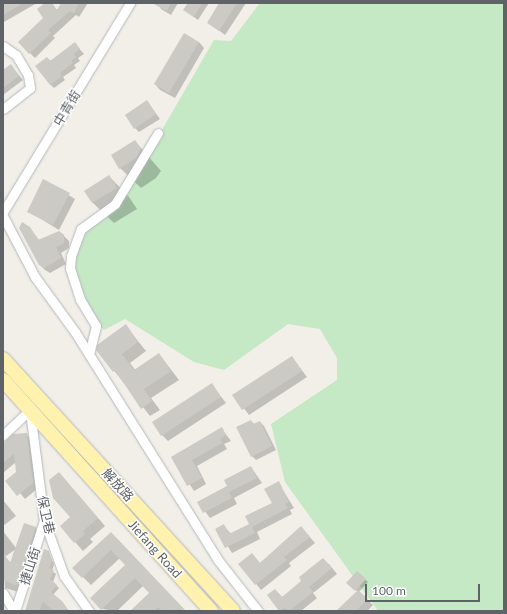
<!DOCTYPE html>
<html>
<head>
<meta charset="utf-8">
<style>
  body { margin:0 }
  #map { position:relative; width:507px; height:614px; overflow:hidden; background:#f1efe8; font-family:Lato,"Noto Sans SC",sans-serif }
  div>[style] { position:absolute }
  .green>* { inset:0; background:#c5e8c5 }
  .shadow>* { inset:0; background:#0003 }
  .building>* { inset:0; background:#cccac5 }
  .roads { filter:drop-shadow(0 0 1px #b5b8bc) drop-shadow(0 0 1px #b5b8bc) }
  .street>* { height:9px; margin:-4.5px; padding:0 4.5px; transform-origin:4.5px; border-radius:4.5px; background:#fff }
  .primary>* { height:14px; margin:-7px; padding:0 7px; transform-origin:7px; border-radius:7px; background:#fff2af }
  span { translate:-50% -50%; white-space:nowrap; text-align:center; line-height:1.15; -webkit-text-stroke:3px #fff; paint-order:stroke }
  .street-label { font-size:13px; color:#5f6368 }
  .frame { position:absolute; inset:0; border:4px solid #5f6368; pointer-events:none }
  .scale { position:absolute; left:365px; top:584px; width:115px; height:18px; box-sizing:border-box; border:2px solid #5f6368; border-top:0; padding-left:5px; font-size:12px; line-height:14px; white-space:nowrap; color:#5f6368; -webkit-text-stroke:3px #fff; paint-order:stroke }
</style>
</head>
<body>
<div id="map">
  <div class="green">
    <i style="clip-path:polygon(260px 3px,504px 3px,504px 611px,378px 611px,285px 482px,271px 424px,337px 380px,337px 358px,320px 329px,288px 324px,224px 370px,194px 362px,125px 319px,104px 330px,86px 303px,72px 262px,87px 230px,115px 211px,214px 40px,231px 41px)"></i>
  </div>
  <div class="shadow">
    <i style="clip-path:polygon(3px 3px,37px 3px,4px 22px)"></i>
    <i style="clip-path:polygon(47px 3px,51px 3px,57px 10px,62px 3px,88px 3px,79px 17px,76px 15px,53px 36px,55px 38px,35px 58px,30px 53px,45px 18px)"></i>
    <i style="clip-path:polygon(158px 3px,178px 3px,171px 15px,161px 9px)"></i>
    <i style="clip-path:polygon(189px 3px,209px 3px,198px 20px,184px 10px)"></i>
    <i style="clip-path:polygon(220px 3px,246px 3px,225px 35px,208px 22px)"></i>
    <i style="clip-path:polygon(199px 42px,204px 48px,175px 98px,160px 90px,155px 84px)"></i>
    <i style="clip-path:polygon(75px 44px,84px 54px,78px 58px,80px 61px,74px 65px,76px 68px,63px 77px,65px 80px,54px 88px,50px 84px,47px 58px,51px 61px)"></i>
    <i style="clip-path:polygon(11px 66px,23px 80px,3px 95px,3px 71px)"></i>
    <i style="clip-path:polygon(147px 101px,160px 119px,139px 132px,135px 128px)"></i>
    <i style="clip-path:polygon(135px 141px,161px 171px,156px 178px,141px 188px,120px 168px)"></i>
    <i style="clip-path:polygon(109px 176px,129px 197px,137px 209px,114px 223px,93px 203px,86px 191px)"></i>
    <i style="clip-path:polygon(44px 180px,75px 199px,59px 230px,28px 211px)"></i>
    <i style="clip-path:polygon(30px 228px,39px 240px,63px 235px,69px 241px,69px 248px,61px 253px,66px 264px,50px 273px,45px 270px,39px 264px)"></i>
    <i style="clip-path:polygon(125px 325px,146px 351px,130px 363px,136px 371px,159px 354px,179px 380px,151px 398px,160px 410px,150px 416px,97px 349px)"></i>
    <i style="clip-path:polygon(292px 357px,307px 377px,249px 415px,234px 395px)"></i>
    <i style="clip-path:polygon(212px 385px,226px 403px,168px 441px,162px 435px)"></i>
    <i style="clip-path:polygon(251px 421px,255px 425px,260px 422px,264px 426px,276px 450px,256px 460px,252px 456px)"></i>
    <i style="clip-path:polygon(222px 429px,231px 441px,224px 444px,227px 449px,197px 466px,206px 484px,194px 491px,172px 457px)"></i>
    <i style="clip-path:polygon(26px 434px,32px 440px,38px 488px,25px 499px,20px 493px,16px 462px,3px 473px,3px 445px)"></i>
    <i style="clip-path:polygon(251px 467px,262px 483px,234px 498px,237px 504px,210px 518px,198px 502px,229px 486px)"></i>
    <i style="clip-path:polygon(59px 473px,105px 526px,90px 539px,93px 542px,83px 551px,61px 526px,71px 518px)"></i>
    <i style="clip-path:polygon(278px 482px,294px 508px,290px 510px,292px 514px,257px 532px,260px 539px,232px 553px,217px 529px,224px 526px,231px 534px,251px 524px,273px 503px)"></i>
    <i style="clip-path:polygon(3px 500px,16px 516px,3px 526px)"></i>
    <i style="clip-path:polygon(35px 527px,43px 536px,25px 594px,5px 588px,3px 559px,6px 558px,11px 563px,16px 549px,6px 556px,3px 554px,3px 531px,16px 548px)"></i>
    <i style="clip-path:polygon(301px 527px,315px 543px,289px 563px,291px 566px,261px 590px,240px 564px,260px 563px)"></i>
    <i style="clip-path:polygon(111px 533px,185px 611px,131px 611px,150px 593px,143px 586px,117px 611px,102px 609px,126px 565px,120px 558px,91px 585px,74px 568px)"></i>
    <i style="clip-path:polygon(48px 552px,54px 564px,52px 571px,56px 574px,53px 582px,59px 588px,53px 595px,68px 611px,26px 611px)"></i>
    <i style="clip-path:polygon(329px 564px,337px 574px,313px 593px,317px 598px,301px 611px,281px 611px,268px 595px,275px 590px,282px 597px)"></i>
    <i style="clip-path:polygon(357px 572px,368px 582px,359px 592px,373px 605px,367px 611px,338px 611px,358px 592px,348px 583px)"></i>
  </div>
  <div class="building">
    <i style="clip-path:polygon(3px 3px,23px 3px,3px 15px)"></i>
    <i style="clip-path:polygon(45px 3px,52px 3px,57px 10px,61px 3px,79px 3px,74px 13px,70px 11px,48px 30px,51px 33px,29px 54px,18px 42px,43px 18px,37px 9px)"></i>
    <i style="clip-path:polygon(152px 3px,171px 3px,167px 11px)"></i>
    <i style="clip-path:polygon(188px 3px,202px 3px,194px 17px,183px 10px)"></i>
    <i style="clip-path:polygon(219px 3px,237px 3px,219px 31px,207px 23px)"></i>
    <i style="clip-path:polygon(184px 33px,199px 42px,169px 93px,154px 84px)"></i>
    <i style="clip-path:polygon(75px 42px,80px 49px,74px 54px,76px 57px,71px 61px,73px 63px,60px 73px,62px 76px,50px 85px,35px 66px,47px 57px,50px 61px)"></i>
    <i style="clip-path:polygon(11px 64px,19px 76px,3px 88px,3px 70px)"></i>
    <i style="clip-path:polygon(147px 100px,156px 114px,134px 129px,125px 115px)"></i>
    <i style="clip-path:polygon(135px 140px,141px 149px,136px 158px,119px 169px,111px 155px)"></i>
    <i style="clip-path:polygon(109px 175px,117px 188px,92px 203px,84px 191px)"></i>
    <i style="clip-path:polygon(43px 179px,70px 193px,53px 225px,27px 212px)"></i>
    <i style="clip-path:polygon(22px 222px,30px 227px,38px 240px,59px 231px,64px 235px,64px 243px,56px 247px,61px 258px,44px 268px,39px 265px,19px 228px)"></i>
    <i style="clip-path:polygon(126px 324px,138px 342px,122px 354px,134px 370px,159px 353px,171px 371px,144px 389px,152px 401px,141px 409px,115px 370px,113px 372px,96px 350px,97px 345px)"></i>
    <i style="clip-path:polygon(292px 356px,302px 371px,242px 410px,232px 395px)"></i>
    <i style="clip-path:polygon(212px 383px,221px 397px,161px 436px,152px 422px)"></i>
    <i style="clip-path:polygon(251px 420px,253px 424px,260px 421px,272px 446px,251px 457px,236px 427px)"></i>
    <i style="clip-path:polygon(222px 427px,226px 435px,220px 439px,222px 443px,192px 460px,202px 478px,187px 486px,171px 457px)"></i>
    <i style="clip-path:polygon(27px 433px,33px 483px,17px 496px,5px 481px,16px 472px,14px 454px,3px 463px,3px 443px,13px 434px)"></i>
    <i style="clip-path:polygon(251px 466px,257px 478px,229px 492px,232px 498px,203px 513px,197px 502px,227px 486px,224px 480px)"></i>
    <i style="clip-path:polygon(59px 472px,98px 518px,83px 531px,85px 534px,74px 543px,60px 526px,70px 517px,53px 498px,49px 480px)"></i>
    <i style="clip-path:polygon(279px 481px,289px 502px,285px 504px,288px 508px,252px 527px,255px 533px,225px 548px,215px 529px,224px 524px,229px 534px,249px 524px,245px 516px,272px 503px,264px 489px)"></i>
    <i style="clip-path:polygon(24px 523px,36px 527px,17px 586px,3px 580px,3px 552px,10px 563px)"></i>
    <i style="clip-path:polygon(301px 526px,310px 537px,284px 557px,287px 560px,255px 585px,238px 564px,252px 553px,260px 563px)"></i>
    <i style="clip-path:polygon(111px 532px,186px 611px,162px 611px,158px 607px,154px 611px,130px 611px,149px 593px,135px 578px,101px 610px,90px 598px,125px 565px,111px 550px,82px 578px,72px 568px)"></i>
    <i style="clip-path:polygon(44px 549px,49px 551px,52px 561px,49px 568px,54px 570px,50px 579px,57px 585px,51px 592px,62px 601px,69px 611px,54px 611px,43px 602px,39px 611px,25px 611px)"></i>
    <i style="clip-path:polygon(323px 558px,332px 568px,309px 587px,313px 592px,289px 611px,285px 608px,279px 611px,267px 595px,275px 589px,282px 597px,301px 581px,299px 577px)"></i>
    <i style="clip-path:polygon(357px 571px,366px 579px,355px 591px,346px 583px)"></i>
    <i style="clip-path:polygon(358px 590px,368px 599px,356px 611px,336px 611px)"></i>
  </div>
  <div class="roads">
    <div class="street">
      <i style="left:3px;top:46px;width:16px;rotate:35deg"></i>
      <i style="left:16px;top:55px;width:23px;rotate:59deg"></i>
      <i style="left:28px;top:75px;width:13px;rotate:81deg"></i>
      <i style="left:30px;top:88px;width:34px;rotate:142deg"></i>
      <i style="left:3px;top:212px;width:245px;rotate:-58.7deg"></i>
      <i style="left:3px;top:216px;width:69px;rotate:62.3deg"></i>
      <i style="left:35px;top:277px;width:68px;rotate:54deg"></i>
      <i style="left:75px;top:332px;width:269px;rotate:57.9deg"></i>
      <i style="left:218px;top:560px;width:65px;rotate:51.9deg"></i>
      <i style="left:89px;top:354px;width:29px;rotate:-76deg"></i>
      <i style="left:96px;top:326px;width:31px;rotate:-121deg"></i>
      <i style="left:80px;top:299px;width:33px;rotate:-108deg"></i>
      <i style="left:70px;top:268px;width:12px;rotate:-85deg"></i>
      <i style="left:71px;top:256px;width:29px;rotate:-70deg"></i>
      <i style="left:81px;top:229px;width:42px;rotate:-36.3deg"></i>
      <i style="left:115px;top:204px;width:83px;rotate:-58.8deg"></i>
      <i style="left:30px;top:411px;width:110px;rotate:82.7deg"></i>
      <i style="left:44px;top:520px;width:59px;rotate:70.3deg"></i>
      <i style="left:64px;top:576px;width:43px;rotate:54.5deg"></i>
      <i style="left:3px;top:435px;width:37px;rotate:-43deg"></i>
      <i style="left:3px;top:593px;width:21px;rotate:59deg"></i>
      <i style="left:15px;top:611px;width:96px;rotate:-72.3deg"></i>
    </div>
    <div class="primary">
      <i style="left:3px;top:359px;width:341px;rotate:47.6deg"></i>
      <i style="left:3px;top:380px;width:311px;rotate:48deg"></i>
    </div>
  </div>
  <div class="street-label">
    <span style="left:67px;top:108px;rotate:-59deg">中青街</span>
    <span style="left:118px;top:485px;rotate:48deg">解放路</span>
    <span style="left:46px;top:515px;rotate:77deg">保卫巷</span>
    <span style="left:155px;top:549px;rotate:48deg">Jiefang Road</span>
    <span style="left:30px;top:566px;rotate:-72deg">捷山街</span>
  </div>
  <div class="frame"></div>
  <div class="scale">100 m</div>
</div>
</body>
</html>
